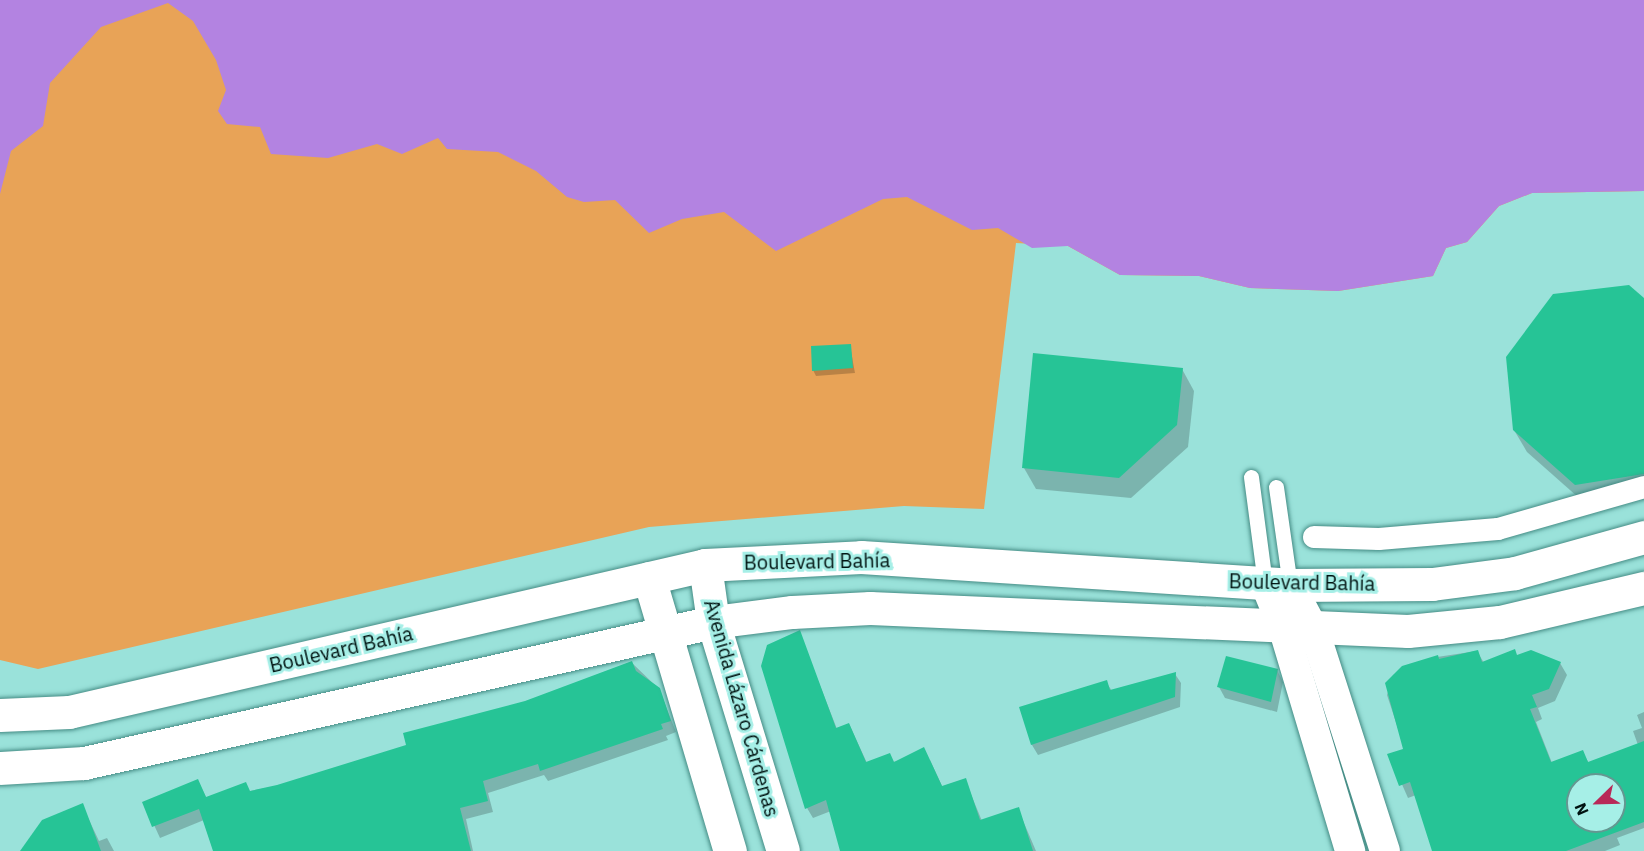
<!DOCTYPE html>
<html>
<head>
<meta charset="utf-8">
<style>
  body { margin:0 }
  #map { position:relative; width:1644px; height:851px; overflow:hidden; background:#9ae2da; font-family:"IBM Plex Sans",sans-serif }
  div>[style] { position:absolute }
  .green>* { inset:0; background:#e8a357 }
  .water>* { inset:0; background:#b383e1 }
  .shadow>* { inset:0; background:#0003 }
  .building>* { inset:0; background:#26c496 }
  .roads { filter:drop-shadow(0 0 2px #458c85) drop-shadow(0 0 2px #458c85) }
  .service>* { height:15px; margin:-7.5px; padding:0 7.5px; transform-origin:7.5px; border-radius:7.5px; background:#fff }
  .pedestrian>* { height:22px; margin:-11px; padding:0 11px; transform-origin:11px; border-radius:11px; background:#fff }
  .minor>* { height:30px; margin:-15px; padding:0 15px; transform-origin:15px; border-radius:15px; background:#fff }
  .secondary>* { height:33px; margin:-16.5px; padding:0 16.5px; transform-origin:16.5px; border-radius:16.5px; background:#fff }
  span { translate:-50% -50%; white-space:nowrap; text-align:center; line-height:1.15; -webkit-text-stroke:6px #a6efe7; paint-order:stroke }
  .street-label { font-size:20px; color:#001311 }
  .north { position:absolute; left:1566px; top:773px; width:60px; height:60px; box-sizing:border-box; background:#a6efe7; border:2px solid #649791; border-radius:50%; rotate:247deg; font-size:16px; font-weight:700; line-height:24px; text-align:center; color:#001311 }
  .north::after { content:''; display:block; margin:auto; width:21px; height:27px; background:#b82958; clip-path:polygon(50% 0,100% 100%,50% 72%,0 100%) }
</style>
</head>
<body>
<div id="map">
  <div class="green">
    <i style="clip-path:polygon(0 0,1644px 0,1644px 191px,1532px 193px,1499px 206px,1467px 242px,1446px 248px,1433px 276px,1338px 291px,1250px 288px,1199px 276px,1120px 275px,1068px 246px,1016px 243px,984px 509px,904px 506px,649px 527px,38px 669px,0 660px)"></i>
  </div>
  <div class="water">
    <i style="clip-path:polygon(0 0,1644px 0,1644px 191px,1532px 193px,1499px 206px,1467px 242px,1446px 248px,1433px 276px,1338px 291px,1250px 288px,1199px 276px,1120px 275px,1068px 246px,1032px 248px,998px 228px,972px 230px,907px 197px,883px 199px,776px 251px,724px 212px,682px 219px,649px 233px,615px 200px,584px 202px,567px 197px,536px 171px,498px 152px,447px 149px,438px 138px,402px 154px,377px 144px,328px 158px,271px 154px,260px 127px,227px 124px,218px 111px,226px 90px,216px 60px,193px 21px,168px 3px,101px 27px,50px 83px,43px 126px,11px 151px,0 194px)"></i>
  </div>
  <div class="shadow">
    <i style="clip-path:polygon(1644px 300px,1644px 499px,1588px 506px,1527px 452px,1514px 430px)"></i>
    <i style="clip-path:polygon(850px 346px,855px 373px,816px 376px,813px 370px)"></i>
    <i style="clip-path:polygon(1182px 369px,1194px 391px,1188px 447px,1131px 498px,1036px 489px,1024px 468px)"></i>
    <i style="clip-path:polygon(799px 632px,837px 729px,849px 724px,867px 763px,930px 760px,943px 788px,965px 780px,982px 821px,1018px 809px,1036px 851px,842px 851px,831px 811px,813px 818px,807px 808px)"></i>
    <i style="clip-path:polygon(evenodd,1477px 651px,1484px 663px,1517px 656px,1560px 663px,1567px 675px,1555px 701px,1538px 708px,1542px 719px,1536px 722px,1552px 763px,1582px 752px,1589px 763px,1638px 745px,1633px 731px,1642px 728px,1637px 715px,1644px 712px,1644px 828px,1617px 838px,1620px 845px,1605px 851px,1435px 851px,1416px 795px,1408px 798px,1389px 755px,1405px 750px,1387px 695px,1393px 675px,1437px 657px,1477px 651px,1578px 785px,1614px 785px,1614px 821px,1578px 821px,1578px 785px)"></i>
    <i style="clip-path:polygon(631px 662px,659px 689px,676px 732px,666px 736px,668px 740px,548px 781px,544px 775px,488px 793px,493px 812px,466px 819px,473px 851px,215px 851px,204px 820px,160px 838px,144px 803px,198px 781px,207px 799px,277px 786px,408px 746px)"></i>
    <i style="clip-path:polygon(1277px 670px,1283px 682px,1277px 712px,1225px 698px,1219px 687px)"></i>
    <i style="clip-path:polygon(1175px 674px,1181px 683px,1180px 707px,1038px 755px,1032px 745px,1020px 708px,1106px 682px,1112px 691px)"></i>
    <i style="clip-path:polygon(82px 805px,99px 841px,107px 838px,114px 851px,27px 851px)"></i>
  </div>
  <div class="building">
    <i style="clip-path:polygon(1629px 285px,1644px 298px,1644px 474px,1575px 485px,1513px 430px,1506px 357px,1553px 294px)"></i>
    <i style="clip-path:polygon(851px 344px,853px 368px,812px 371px,811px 346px)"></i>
    <i style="clip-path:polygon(1033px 353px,1183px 368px,1177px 425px,1119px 478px,1022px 468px)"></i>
    <i style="clip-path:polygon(800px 630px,836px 728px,849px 723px,866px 762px,890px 753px,894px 762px,924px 747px,942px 786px,966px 778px,980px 820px,1019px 807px,1033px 851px,840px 851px,826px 800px,805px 809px,761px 666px,767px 645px)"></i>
    <i style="clip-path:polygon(evenodd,1515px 649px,1517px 655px,1531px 650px,1561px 662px,1549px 689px,1532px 695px,1537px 707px,1530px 709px,1551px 762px,1583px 750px,1588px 762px,1644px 741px,1644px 822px,1566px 851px,1432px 851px,1410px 782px,1399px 786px,1387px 754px,1403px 749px,1385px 683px,1402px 666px,1438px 655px,1439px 659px,1478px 650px,1482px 662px,1515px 649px,1578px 785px,1614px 785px,1614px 821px,1578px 821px,1578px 785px)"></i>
    <i style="clip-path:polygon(1226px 656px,1278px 669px,1271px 702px,1217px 687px)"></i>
    <i style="clip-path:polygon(632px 661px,636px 671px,660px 688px,671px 721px,661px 724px,663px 729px,540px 771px,538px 764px,483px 781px,488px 801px,460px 808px,471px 851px,213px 851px,199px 809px,152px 827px,142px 802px,198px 779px,206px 797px,246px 782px,250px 791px,277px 785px,406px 745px,403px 733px,525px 701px)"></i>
    <i style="clip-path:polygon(1176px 672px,1175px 697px,1031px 745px,1019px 707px,1107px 680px,1110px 690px)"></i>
    <i style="clip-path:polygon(83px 803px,101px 851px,20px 851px,42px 820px)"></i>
  </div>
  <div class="roads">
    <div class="service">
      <i style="left:1251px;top:477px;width:107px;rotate:82.5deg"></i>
      <i style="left:1276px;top:487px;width:99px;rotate:81.9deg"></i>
    </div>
    <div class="pedestrian">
      <i style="left:1314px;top:537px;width:65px;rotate:1.8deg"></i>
      <i style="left:1379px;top:539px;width:119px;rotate:-4.8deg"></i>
      <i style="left:1498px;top:529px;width:152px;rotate:-16deg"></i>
    </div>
    <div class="minor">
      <i style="left:1265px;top:583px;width:48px;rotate:67.8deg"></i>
      <i style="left:1283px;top:627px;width:234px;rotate:73.3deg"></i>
      <i style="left:1290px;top:585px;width:51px;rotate:61.9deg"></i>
      <i style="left:1314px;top:630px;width:232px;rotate:72.2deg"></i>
    </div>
    <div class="secondary">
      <i style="left:705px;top:565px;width:58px;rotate:82deg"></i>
      <i style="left:713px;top:622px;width:239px;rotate:73deg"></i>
      <i style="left:649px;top:578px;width:285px;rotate:73.5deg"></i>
      <i style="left:0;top:715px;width:69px;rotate:-2.5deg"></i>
      <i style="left:69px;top:712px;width:653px;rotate:-13.01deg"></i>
      <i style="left:705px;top:565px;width:156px;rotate:-2.9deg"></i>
      <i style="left:861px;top:557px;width:430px;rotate:3.7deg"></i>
      <i style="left:1290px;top:585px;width:142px;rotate:-0.4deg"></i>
      <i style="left:1432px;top:584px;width:84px;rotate:-7.5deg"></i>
      <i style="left:1515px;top:573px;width:134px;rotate:-15.6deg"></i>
      <i style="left:0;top:768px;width:84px;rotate:-3.4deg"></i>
      <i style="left:84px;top:763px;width:645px;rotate:-12.63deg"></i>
      <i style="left:713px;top:622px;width:80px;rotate:-7.2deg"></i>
      <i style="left:792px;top:612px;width:78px;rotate:-2.9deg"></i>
      <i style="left:870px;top:608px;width:538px;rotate:2.45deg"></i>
      <i style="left:1408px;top:631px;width:92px;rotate:-5.6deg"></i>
      <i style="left:1500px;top:622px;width:148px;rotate:-13.3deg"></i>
    </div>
  </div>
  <div class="street-label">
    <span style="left:817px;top:561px;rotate:-1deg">Boulevard Bahía</span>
    <span style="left:1302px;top:582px;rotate:1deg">Boulevard Bahía</span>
    <span style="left:341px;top:649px;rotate:-13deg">Boulevard Bahía</span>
    <span style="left:742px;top:708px;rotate:74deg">Avenida Lázaro Cárdenas</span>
  </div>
  <div class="north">N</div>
</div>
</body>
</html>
